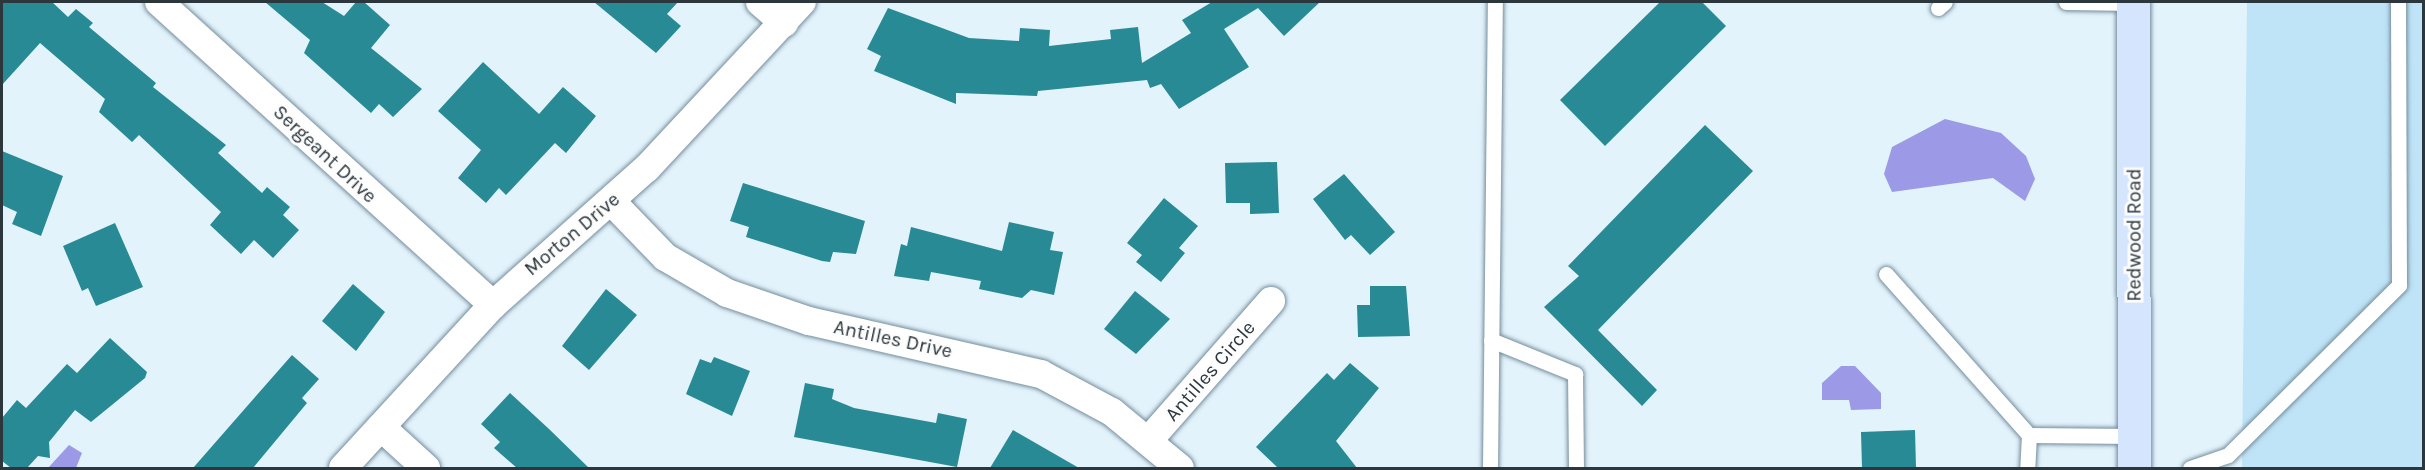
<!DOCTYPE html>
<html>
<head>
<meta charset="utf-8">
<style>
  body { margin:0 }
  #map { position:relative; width:2425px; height:470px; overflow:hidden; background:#e3f3fc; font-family:Karla,sans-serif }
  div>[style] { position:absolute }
  .green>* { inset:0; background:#bfe3f7 }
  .water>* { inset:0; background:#9c99e6 }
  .building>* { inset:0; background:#278a94 }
  .roads { filter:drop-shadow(0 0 2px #748d9b) drop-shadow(0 0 2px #748d9b) }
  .service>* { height:15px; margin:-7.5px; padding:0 7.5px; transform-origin:7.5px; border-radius:7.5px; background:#fff }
  .minor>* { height:28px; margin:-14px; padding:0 14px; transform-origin:14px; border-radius:14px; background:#fff }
  .secondary>* { height:33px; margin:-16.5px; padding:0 16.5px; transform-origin:16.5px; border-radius:16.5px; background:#d5e5fe }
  span { translate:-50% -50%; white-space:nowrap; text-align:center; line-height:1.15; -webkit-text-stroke:6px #fdfdfd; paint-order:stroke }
  .street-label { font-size:20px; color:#2c373d }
  .frame { position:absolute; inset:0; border:3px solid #2c373d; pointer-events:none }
</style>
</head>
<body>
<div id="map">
  <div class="green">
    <i style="clip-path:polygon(2247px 2px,2423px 2px,2423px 468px,2242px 468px)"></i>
  </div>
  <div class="water">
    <i style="clip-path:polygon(1945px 119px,2001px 133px,2026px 156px,2035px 179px,2025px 201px,1993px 178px,1892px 192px,1884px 174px,1892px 147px)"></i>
    <i style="clip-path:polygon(1841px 366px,1855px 366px,1881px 393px,1881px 409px,1851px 410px,1849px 400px,1822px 400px,1822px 383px)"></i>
    <i style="clip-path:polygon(69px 445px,82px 453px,76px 468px,48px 468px)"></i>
  </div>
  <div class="building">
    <i style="clip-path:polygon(2px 2px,52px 2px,68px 17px,76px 9px,93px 23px,89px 27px,156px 83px,153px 87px,226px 145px,218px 153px,262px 193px,267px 187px,290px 207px,283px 215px,299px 230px,273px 258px,254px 240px,241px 254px,210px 225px,221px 212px,139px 135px,132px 142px,99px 112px,105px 99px,40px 43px,2px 85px)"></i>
    <i style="clip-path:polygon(265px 2px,322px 2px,344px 16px,356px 2px,364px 2px,390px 25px,371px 48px,422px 89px,393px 117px,379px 104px,371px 113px,304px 53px,310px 40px)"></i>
    <i style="clip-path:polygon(594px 2px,678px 2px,667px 14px,681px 26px,656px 53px)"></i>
    <i style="clip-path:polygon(1212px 2px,1320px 2px,1284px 36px,1258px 8px,1224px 29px,1249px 67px,1179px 109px,1161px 84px,1150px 88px,1147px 80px,1038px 91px,1037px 96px,956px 93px,956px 104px,874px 71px,881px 56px,867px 49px,888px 8px,969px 38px,1019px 41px,1020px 28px,1050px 30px,1049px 46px,1111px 39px,1110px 30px,1138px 27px,1142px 63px,1191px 33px,1182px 20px)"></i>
    <i style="clip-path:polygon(1660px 2px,1702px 2px,1726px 26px,1605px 146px,1560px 100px)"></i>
    <i style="clip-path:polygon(483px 62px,539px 114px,563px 87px,596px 116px,566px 153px,555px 143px,506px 195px,499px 188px,486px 203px,458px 178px,481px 150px,438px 111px)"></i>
    <i style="clip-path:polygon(1705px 125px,1753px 171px,1598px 330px,1657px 390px,1642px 406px,1544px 307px,1579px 276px,1568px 266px)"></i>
    <i style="clip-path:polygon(2px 151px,63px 176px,41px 236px,12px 224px,17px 212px,2px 205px)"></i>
    <i style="clip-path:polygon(1277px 162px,1279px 213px,1250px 214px,1250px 203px,1226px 203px,1225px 163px)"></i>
    <i style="clip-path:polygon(1344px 174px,1395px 232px,1370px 255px,1351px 235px,1345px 240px,1313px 199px)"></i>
    <i style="clip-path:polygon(743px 183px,865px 221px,856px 254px,833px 252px,830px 262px,822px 261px,746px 237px,749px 227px,730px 221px)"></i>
    <i style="clip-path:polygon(1164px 198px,1198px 226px,1179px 248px,1185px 253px,1161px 282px,1136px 262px,1142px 255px,1127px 243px)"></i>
    <i style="clip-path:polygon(1009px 222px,1054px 232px,1050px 250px,1063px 252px,1054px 295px,1031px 290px,1022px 298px,979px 289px,981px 281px,931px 272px,929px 281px,894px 276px,901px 244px,907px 246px,911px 227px,1002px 251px)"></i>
    <i style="clip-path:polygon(115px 223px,143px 287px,96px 306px,88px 288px,82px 291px,63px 246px)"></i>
    <i style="clip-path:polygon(353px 284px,385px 312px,356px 351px,322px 321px)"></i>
    <i style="clip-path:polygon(1370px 286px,1406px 286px,1410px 336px,1358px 337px,1357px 305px,1370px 305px)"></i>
    <i style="clip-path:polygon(606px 289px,637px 315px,589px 370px,562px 346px)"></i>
    <i style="clip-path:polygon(1135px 291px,1170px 319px,1136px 354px,1104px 329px)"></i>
    <i style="clip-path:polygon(110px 338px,147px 372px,145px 378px,91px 422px,75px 410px,49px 442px,50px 458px,38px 456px,27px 468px,11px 468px,2px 461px,2px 418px,17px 400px,26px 408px,67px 364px,77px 373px)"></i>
    <i style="clip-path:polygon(292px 355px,319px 379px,302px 398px,307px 403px,253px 468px,193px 468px)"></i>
    <i style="clip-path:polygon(714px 357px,750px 371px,732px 416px,686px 394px,700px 359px,711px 363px)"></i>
    <i style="clip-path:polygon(1350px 363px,1379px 388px,1336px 441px,1357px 468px,1278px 468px,1256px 447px,1327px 373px,1334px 380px)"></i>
    <i style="clip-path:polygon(805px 383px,834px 389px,832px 399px,854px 408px,936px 423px,938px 413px,967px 419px,957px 467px,794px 437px)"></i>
    <i style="clip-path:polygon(510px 393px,549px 429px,589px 468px,517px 468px,494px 448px,500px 442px,481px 424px)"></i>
    <i style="clip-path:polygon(1013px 430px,1079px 468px,990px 468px)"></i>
    <i style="clip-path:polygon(1915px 430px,1916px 468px,1862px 468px,1861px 432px)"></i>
  </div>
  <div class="roads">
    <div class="service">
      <i style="left:2066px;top:2px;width:67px;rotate:0.9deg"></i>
      <i style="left:1938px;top:8px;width:9px;rotate:-41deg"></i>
      <i style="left:1886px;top:274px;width:215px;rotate:48.4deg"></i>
      <i style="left:2029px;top:435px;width:33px;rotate:93deg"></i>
      <i style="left:1491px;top:340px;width:91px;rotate:22deg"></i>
      <i style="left:1575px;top:374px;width:94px;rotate:89.4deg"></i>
      <i style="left:2029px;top:435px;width:106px;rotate:0.5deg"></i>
      <i style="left:1490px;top:468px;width:466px;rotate:-89.4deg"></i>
      <i style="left:2190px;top:468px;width:40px;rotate:-18.9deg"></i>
      <i style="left:2228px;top:455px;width:241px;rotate:-44.8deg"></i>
      <i style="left:2399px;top:285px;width:283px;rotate:-90.2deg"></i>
    </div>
    <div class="minor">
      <i style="left:159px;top:2px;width:451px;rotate:42.2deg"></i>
      <i style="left:760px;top:2px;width:32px;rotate:41deg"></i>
      <i style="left:611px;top:201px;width:78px;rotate:46deg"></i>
      <i style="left:665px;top:257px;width:72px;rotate:30.1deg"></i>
      <i style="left:727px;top:293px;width:87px;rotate:18.9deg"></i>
      <i style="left:809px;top:321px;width:238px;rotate:12.9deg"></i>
      <i style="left:1041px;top:374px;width:81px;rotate:28.2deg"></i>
      <i style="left:1112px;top:412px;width:88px;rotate:39.5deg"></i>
      <i style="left:381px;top:427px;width:61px;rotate:42.3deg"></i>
      <i style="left:1149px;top:440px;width:185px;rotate:-48.7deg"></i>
      <i style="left:343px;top:468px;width:222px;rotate:-47.4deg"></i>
      <i style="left:493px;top:305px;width:206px;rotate:-41.7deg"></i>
      <i style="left:647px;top:168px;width:227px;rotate:-47deg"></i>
    </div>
    <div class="secondary">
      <i style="left:2133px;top:2px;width:466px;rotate:89.9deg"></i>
    </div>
  </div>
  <div class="street-label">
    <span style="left:325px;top:154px;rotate:43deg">Sergeant Drive</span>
    <span style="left:572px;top:234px;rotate:-40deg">Morton Drive</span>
    <span style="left:2134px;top:235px;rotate:-90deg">Redwood Road</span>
    <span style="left:893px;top:339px;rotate:12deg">Antilles Drive</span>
    <span style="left:1210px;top:371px;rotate:-49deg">Antilles Circle</span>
  </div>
  <div class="frame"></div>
</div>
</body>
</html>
